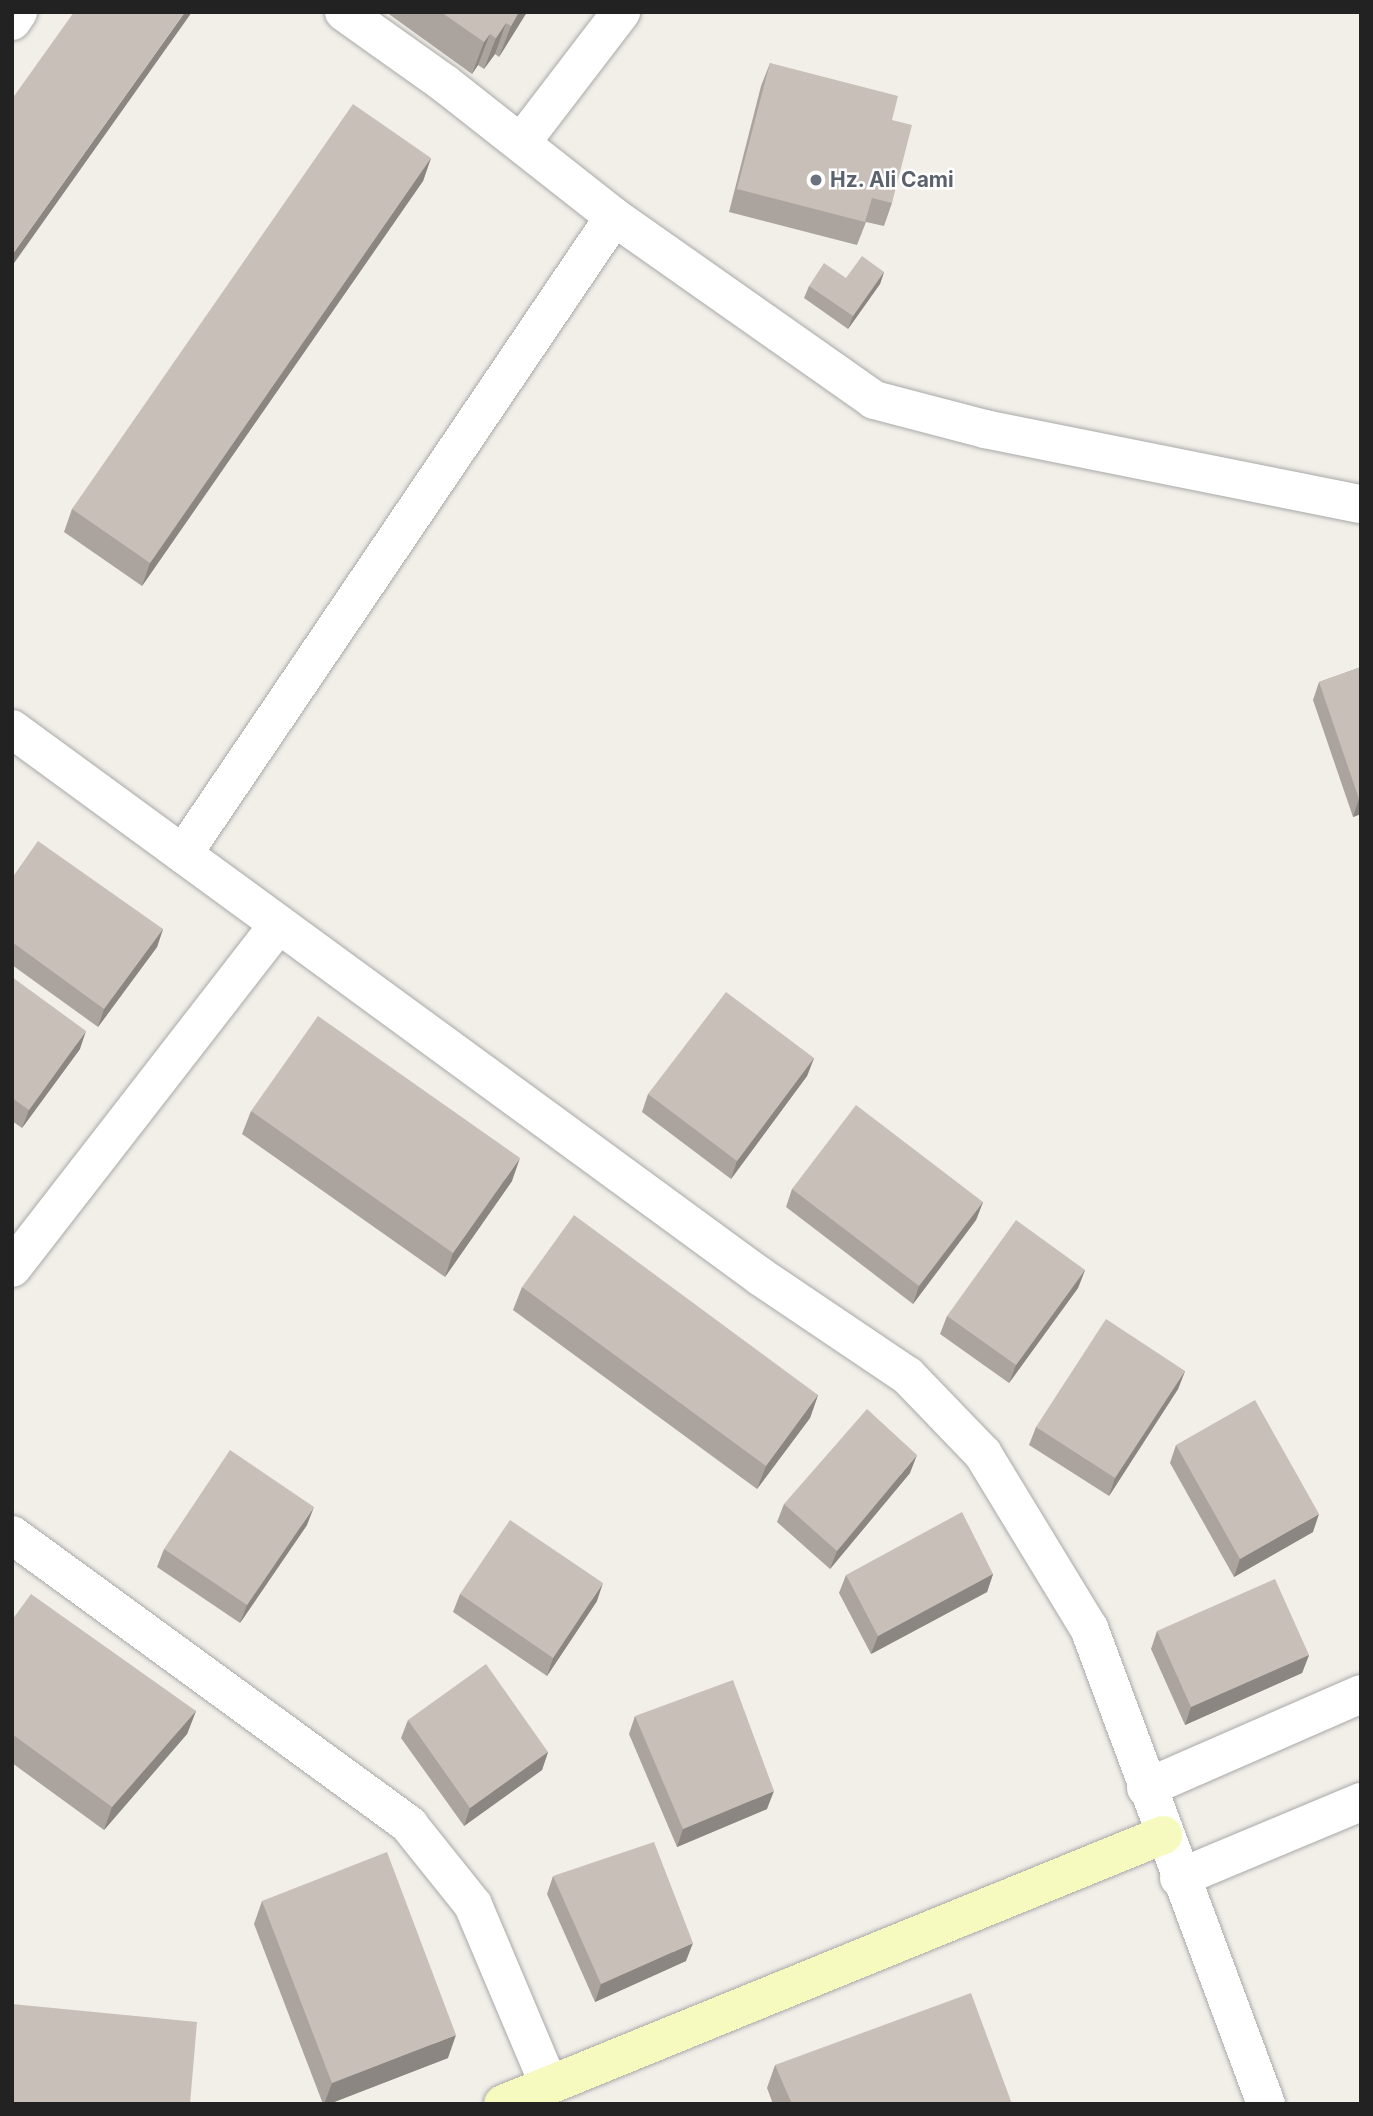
<!DOCTYPE html>
<html>
<head>
<meta charset="utf-8">
<style>
  body { margin:0 }
  #map { position:relative; width:1373px; height:2116px; overflow:hidden; background:#f2efe9; font-family:Inter,sans-serif }
  div>[style] { position:absolute }
  .roads { filter:drop-shadow(0 0 2px #a9a9a9) drop-shadow(0 0 2px #a9a9a9) }
  .street>* { height:38px; margin:-19px; padding:0 19px; transform-origin:19px; border-radius:19px; background:#fff }
  .secondary>* { height:38px; margin:-19px; padding:0 19px; transform-origin:19px; border-radius:19px; background:#f7fabf }
  .wall>* { inset:0; background:#aba49e }
  .shaded-wall>* { inset:0; background:#8b8681 }
  .building>* { inset:0; background:#c7bfb8 }
  .dots>* { width:19px; height:19px; translate:-50% -50%; box-sizing:border-box; border:4px solid #fff; border-radius:50% }
  span { translate:-50% -50%; white-space:nowrap; text-align:center; line-height:1.15; -webkit-text-stroke:5px #fff; paint-order:stroke }
  .worship-label { font-size:21px; color:#5b616d; font-weight:700 }
  .left { translate:0 -50%; text-align:left }
  .frame { position:absolute; inset:0; border:14px solid #222; pointer-events:none }
</style>
</head>
<body>
<div id="map">
  <div class="roads">
    <div class="street">
      <i style="left:344px;top:12px;width:123px;rotate:35.4deg"></i>
      <i style="left:444px;top:83px;width:216px;rotate:38.2deg"></i>
      <i style="left:614px;top:217px;width:318px;rotate:35.1deg"></i>
      <i style="left:874px;top:400px;width:115px;rotate:14.6deg"></i>
      <i style="left:985px;top:429px;width:383px;rotate:11.3deg"></i>
      <i style="left:12px;top:21px;width:11px;rotate:-56deg"></i>
      <i style="left:521px;top:143px;width:165px;rotate:-52.6deg"></i>
      <i style="left:12px;top:729px;width:928px;rotate:36.19deg"></i>
      <i style="left:761px;top:1277px;width:177px;rotate:34deg"></i>
      <i style="left:908px;top:1376px;width:108px;rotate:46.1deg"></i>
      <i style="left:983px;top:1454px;width:204px;rotate:58.7deg"></i>
      <i style="left:1089px;top:1628px;width:508px;rotate:69.6deg"></i>
      <i style="left:183px;top:854px;width:769px;rotate:-55.92deg"></i>
      <i style="left:12px;top:1268px;width:435px;rotate:-52.2deg"></i>
      <i style="left:12px;top:1535px;width:492px;rotate:36.1deg"></i>
      <i style="left:409px;top:1825px;width:102px;rotate:51.3deg"></i>
      <i style="left:473px;top:1905px;width:195px;rotate:67.1deg"></i>
      <i style="left:1146px;top:1788px;width:235px;rotate:-23.6deg"></i>
      <i style="left:1179px;top:1878px;width:197px;rotate:-22.7deg"></i>
    </div>
    <div class="secondary">
      <i style="left:503px;top:2104px;width:713px;rotate:-22.17deg"></i>
    </div>
  </div>
  <div class="wall">
    <i style="clip-path:polygon(386px 12px,527px 12px,499px 57px,495px 54px,484px 69px,478px 65px,472px 74px)"></i>
    <i style="clip-path:polygon(770px 63px,892px 120px,892px 203px,884px 226px,866px 222px,857px 245px,729px 212px,761px 86px)"></i>
    <i style="clip-path:polygon(431px 158px,423px 181px,142px 586px,64px 532px,72px 509px)"></i>
    <i style="clip-path:polygon(884px 272px,880px 284px,848px 329px,804px 298px,809px 286px)"></i>
    <i style="clip-path:polygon(1361px 667px,1361px 814px,1353px 817px,1313px 700px,1319px 682px)"></i>
    <i style="clip-path:polygon(12px 878px,163px 929px,157px 947px,98px 1027px,12px 965px)"></i>
    <i style="clip-path:polygon(12px 977px,80px 1049px,22px 1128px,12px 1121px)"></i>
    <i style="clip-path:polygon(814px 1058px,807px 1076px,731px 1179px,642px 1112px,648px 1094px)"></i>
    <i style="clip-path:polygon(251px 1111px,512px 1181px,445px 1277px,242px 1134px)"></i>
    <i style="clip-path:polygon(792px 1189px,983px 1202px,976px 1220px,913px 1304px,786px 1207px)"></i>
    <i style="clip-path:polygon(1085px 1270px,1078px 1288px,1009px 1383px,940px 1334px,947px 1316px)"></i>
    <i style="clip-path:polygon(522px 1287px,818px 1395px,810px 1418px,757px 1489px,513px 1310px)"></i>
    <i style="clip-path:polygon(1185px 1371px,1178px 1389px,1109px 1496px,1029px 1445px,1036px 1427px)"></i>
    <i style="clip-path:polygon(1176px 1445px,1313px 1532px,1234px 1577px,1170px 1463px)"></i>
    <i style="clip-path:polygon(910px 1473px,830px 1569px,777px 1522px,784px 1504px)"></i>
    <i style="clip-path:polygon(307px 1525px,240px 1623px,157px 1567px,164px 1549px)"></i>
    <i style="clip-path:polygon(993px 1574px,987px 1592px,871px 1654px,839px 1593px,846px 1575px)"></i>
    <i style="clip-path:polygon(460px 1594px,597px 1601px,547px 1676px,453px 1612px)"></i>
    <i style="clip-path:polygon(12px 1620px,196px 1711px,187px 1734px,104px 1830px,12px 1763px)"></i>
    <i style="clip-path:polygon(1157px 1631px,1309px 1655px,1302px 1673px,1185px 1725px,1151px 1649px)"></i>
    <i style="clip-path:polygon(635px 1716px,767px 1809px,677px 1847px,629px 1734px)"></i>
    <i style="clip-path:polygon(408px 1720px,548px 1752px,542px 1770px,464px 1826px,401px 1738px)"></i>
    <i style="clip-path:polygon(553px 1876px,686px 1961px,595px 2002px,547px 1894px)"></i>
    <i style="clip-path:polygon(262px 1901px,448px 2058px,329px 2104px,323px 2104px,254px 1924px)"></i>
    <i style="clip-path:polygon(775px 2065px,1012px 2104px,773px 2104px,767px 2088px)"></i>
  </div>
  <div class="shaded-wall">
    <i style="clip-path:polygon(185px 12px,192px 12px,12px 266px,12px 255px)"></i>
    <i style="clip-path:polygon(519px 12px,527px 12px,499px 57px,511px 26px)"></i>
    <i style="clip-path:polygon(506px 23px,495px 54px,484px 69px,496px 38px)"></i>
    <i style="clip-path:polygon(490px 34px,478px 65px,472px 74px,484px 42px)"></i>
    <i style="clip-path:polygon(431px 158px,423px 181px,142px 586px,150px 563px)"></i>
    <i style="clip-path:polygon(884px 272px,880px 284px,848px 329px,853px 316px)"></i>
    <i style="clip-path:polygon(1361px 798px,1361px 814px,1353px 817px,1359px 799px)"></i>
    <i style="clip-path:polygon(163px 929px,157px 947px,98px 1027px,104px 1009px)"></i>
    <i style="clip-path:polygon(86px 1031px,80px 1049px,22px 1128px,29px 1110px)"></i>
    <i style="clip-path:polygon(814px 1058px,807px 1076px,731px 1179px,737px 1161px)"></i>
    <i style="clip-path:polygon(520px 1158px,512px 1181px,445px 1277px,453px 1253px)"></i>
    <i style="clip-path:polygon(983px 1202px,976px 1220px,913px 1304px,919px 1286px)"></i>
    <i style="clip-path:polygon(1085px 1270px,1078px 1288px,1009px 1383px,1016px 1365px)"></i>
    <i style="clip-path:polygon(1185px 1371px,1178px 1389px,1109px 1496px,1115px 1478px)"></i>
    <i style="clip-path:polygon(818px 1395px,810px 1418px,757px 1489px,766px 1466px)"></i>
    <i style="clip-path:polygon(917px 1455px,910px 1473px,830px 1569px,837px 1551px)"></i>
    <i style="clip-path:polygon(314px 1507px,307px 1525px,240px 1623px,247px 1605px)"></i>
    <i style="clip-path:polygon(1319px 1514px,1313px 1532px,1234px 1577px,1240px 1559px)"></i>
    <i style="clip-path:polygon(993px 1574px,987px 1592px,871px 1654px,878px 1636px)"></i>
    <i style="clip-path:polygon(603px 1583px,597px 1601px,547px 1676px,553px 1658px)"></i>
    <i style="clip-path:polygon(1309px 1655px,1302px 1673px,1185px 1725px,1191px 1707px)"></i>
    <i style="clip-path:polygon(196px 1711px,187px 1734px,104px 1830px,112px 1807px)"></i>
    <i style="clip-path:polygon(548px 1752px,542px 1770px,464px 1826px,470px 1808px)"></i>
    <i style="clip-path:polygon(774px 1791px,767px 1809px,677px 1847px,683px 1829px)"></i>
    <i style="clip-path:polygon(693px 1943px,686px 1961px,595px 2002px,601px 1984px)"></i>
    <i style="clip-path:polygon(456px 2035px,448px 2058px,329px 2104px,324px 2104px,332px 2083px)"></i>
  </div>
  <div class="building">
    <i style="clip-path:polygon(74px 12px,185px 12px,12px 255px,12px 99px)"></i>
    <i style="clip-path:polygon(441px 12px,519px 12px,511px 26px,506px 23px,496px 38px,490px 34px,484px 42px)"></i>
    <i style="clip-path:polygon(770px 63px,898px 96px,892px 120px,912px 125px,892px 203px,872px 198px,865px 222px,737px 189px)"></i>
    <i style="clip-path:polygon(353px 104px,431px 158px,150px 563px,72px 509px)"></i>
    <i style="clip-path:polygon(862px 256px,884px 272px,853px 316px,809px 286px,824px 263px,846px 278px)"></i>
    <i style="clip-path:polygon(1361px 667px,1361px 798px,1359px 799px,1319px 682px)"></i>
    <i style="clip-path:polygon(38px 841px,163px 929px,104px 1009px,12px 942px,12px 878px)"></i>
    <i style="clip-path:polygon(12px 977px,86px 1031px,29px 1110px,12px 1098px)"></i>
    <i style="clip-path:polygon(726px 992px,814px 1058px,737px 1161px,648px 1094px)"></i>
    <i style="clip-path:polygon(318px 1016px,520px 1158px,453px 1253px,251px 1111px)"></i>
    <i style="clip-path:polygon(856px 1105px,983px 1202px,919px 1286px,792px 1189px)"></i>
    <i style="clip-path:polygon(574px 1215px,818px 1395px,766px 1466px,522px 1287px)"></i>
    <i style="clip-path:polygon(1016px 1220px,1085px 1270px,1016px 1365px,947px 1316px)"></i>
    <i style="clip-path:polygon(1106px 1319px,1185px 1371px,1115px 1478px,1036px 1427px)"></i>
    <i style="clip-path:polygon(1255px 1400px,1319px 1514px,1240px 1559px,1176px 1445px)"></i>
    <i style="clip-path:polygon(867px 1409px,917px 1455px,837px 1551px,784px 1504px)"></i>
    <i style="clip-path:polygon(230px 1450px,314px 1507px,247px 1605px,164px 1549px)"></i>
    <i style="clip-path:polygon(962px 1512px,993px 1574px,878px 1636px,846px 1575px)"></i>
    <i style="clip-path:polygon(510px 1520px,603px 1583px,553px 1658px,460px 1594px)"></i>
    <i style="clip-path:polygon(1275px 1579px,1309px 1655px,1191px 1707px,1157px 1631px)"></i>
    <i style="clip-path:polygon(31px 1594px,196px 1711px,112px 1807px,12px 1734px,12px 1620px)"></i>
    <i style="clip-path:polygon(486px 1664px,548px 1752px,470px 1808px,408px 1720px)"></i>
    <i style="clip-path:polygon(733px 1680px,774px 1791px,683px 1829px,635px 1716px)"></i>
    <i style="clip-path:polygon(654px 1842px,693px 1943px,601px 1984px,553px 1876px)"></i>
    <i style="clip-path:polygon(387px 1852px,456px 2035px,332px 2083px,262px 1901px)"></i>
    <i style="clip-path:polygon(971px 1993px,1012px 2104px,792px 2104px,775px 2065px)"></i>
    <i style="clip-path:polygon(12px 2004px,197px 2022px,190px 2104px,12px 2104px)"></i>
  </div>
  <div class="dots">
    <i style="left:816px;top:180px;background:#6b7280"></i>
  </div>
  <div class="worship-label">
    <span class="left" style="left:830px;top:180px">Hz. Ali Cami</span>
  </div>
  <div class="frame"></div>
</div>
</body>
</html>
